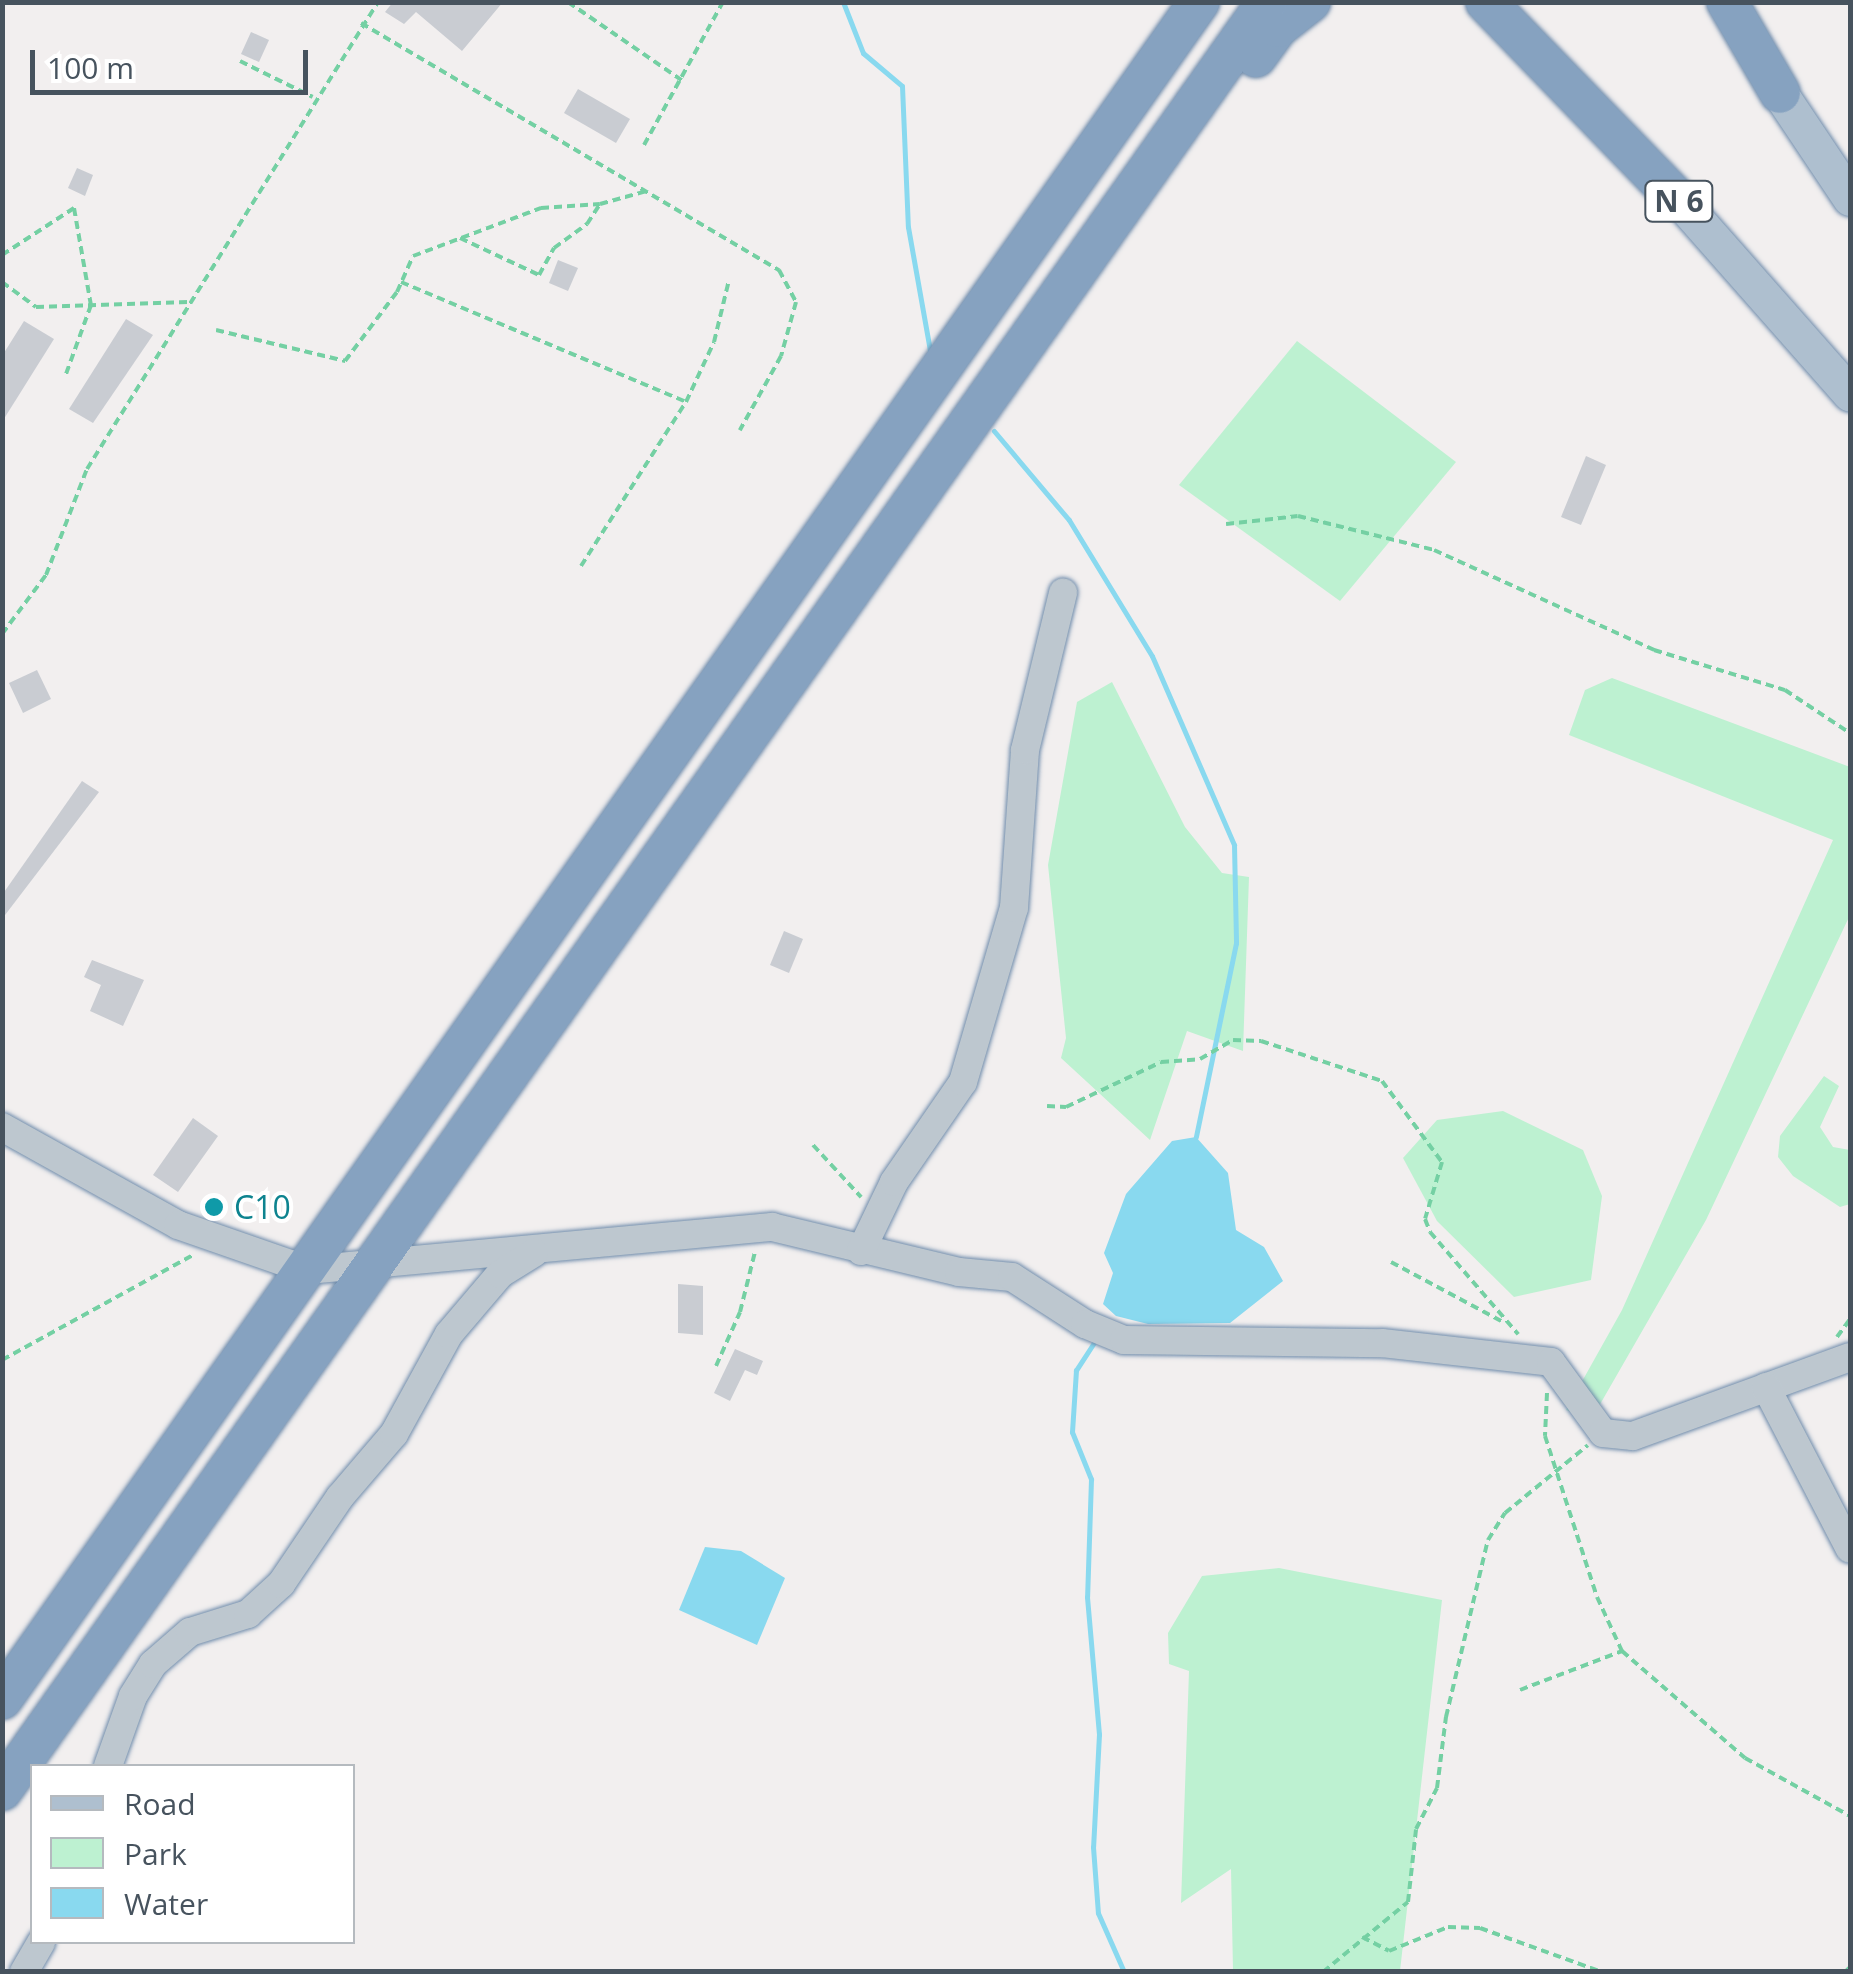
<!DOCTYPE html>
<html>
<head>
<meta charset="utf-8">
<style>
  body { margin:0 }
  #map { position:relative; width:1853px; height:1974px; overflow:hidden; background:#f2efef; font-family:"Open Sans",sans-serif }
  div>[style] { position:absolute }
  .green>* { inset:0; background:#bdf1d1 }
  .water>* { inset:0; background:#89d9ef }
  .stream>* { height:5px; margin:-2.5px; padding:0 2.5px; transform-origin:2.5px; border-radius:2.5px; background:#89d9ef }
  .building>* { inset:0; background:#c9ccd2 }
  .path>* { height:4px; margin-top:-2px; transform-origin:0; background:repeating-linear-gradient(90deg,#74d0a3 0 8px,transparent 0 13px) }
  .roads { filter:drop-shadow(0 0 2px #718dac) drop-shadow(0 0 2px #718dac) }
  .minor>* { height:28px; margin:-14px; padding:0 14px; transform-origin:14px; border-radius:14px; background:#bdc7cf }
  .major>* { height:35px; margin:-17.5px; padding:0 17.5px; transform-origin:17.5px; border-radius:17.5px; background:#aebfcf }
  .highway>* { height:40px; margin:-20px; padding:0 20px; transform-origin:20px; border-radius:20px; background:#86a2c0 }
  .dots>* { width:28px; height:28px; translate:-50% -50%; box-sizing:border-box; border:5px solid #fff; border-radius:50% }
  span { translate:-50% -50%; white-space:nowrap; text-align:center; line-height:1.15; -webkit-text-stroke:8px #fff; paint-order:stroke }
  .shield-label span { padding:2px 8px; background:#fff; border:2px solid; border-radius:8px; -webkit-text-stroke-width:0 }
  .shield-label { font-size:30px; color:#47535e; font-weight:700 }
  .culture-label { font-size:32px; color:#0d838f }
  .left { translate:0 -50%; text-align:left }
  .frame { position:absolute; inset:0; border:5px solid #47535e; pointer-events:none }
  .legend { position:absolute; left:30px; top:1764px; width:325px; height:180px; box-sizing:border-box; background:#fff; border:2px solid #b5babf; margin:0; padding:12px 18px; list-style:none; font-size:30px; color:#47535e }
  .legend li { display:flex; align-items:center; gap:20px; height:50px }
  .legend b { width:50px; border:2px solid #b5babf }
  .scale { position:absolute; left:30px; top:50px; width:278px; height:45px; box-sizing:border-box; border:5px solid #47535e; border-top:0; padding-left:12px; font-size:30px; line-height:35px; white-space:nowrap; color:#47535e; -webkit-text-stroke:8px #fff; paint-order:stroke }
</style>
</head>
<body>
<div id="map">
  <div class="green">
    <i style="clip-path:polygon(1297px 341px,1456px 462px,1340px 601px,1179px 485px)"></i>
    <i style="clip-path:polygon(1612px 678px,1850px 767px,1850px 915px,1706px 1220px,1591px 1420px,1566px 1410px,1622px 1310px,1833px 840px,1569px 735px,1585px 690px)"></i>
    <i style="clip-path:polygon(1112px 682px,1185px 827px,1222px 873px,1249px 877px,1243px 1051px,1187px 1031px,1150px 1140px,1061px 1058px,1066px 1038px,1048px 865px,1077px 702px)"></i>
    <i style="clip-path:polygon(1824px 1076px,1839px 1086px,1820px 1127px,1833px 1147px,1850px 1150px,1850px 1204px,1840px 1207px,1793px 1176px,1778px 1157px,1780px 1136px)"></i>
    <i style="clip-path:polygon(1503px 1111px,1583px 1150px,1602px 1196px,1591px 1280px,1514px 1297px,1437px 1221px,1403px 1158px,1437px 1120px)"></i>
    <i style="clip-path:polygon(1279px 1568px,1442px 1600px,1400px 1971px,1233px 1971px,1231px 1869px,1181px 1903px,1189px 1671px,1169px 1664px,1168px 1633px,1202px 1576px)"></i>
  </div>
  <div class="water">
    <i style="clip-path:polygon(1196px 1137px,1228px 1173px,1236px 1230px,1264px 1247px,1283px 1281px,1230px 1323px,1148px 1324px,1116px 1316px,1103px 1304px,1113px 1273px,1104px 1253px,1126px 1194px,1172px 1141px)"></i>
    <i style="clip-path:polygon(705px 1547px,741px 1551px,785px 1578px,757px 1645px,679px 1610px)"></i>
  </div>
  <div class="stream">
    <i style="left:843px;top:2px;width:55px;rotate:68.6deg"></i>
    <i style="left:863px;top:53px;width:51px;rotate:40.2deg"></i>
    <i style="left:902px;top:86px;width:141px;rotate:87.6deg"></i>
    <i style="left:908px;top:227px;width:125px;rotate:79.9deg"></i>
    <i style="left:994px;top:431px;width:116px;rotate:49.9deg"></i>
    <i style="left:1069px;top:520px;width:159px;rotate:58.6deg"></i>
    <i style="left:1152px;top:656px;width:206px;rotate:66.5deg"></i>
    <i style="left:1234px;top:845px;width:98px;rotate:88.8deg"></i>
    <i style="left:1236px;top:943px;width:198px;rotate:101.7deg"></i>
    <i style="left:1095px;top:1341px;width:35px;rotate:123deg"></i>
    <i style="left:1076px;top:1370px;width:62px;rotate:93.7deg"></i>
    <i style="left:1072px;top:1432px;width:51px;rotate:68deg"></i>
    <i style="left:1091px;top:1479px;width:118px;rotate:91.9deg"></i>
    <i style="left:1087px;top:1597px;width:138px;rotate:85deg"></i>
    <i style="left:1099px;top:1734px;width:113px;rotate:93deg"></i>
    <i style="left:1093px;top:1847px;width:66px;rotate:85.7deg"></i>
    <i style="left:1098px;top:1913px;width:64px;rotate:66.2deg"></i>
  </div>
  <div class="building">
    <i style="clip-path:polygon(393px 2px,503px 2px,462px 51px,416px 12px,404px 24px,385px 12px)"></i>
    <i style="clip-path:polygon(251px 32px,269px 40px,259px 62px,241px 54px)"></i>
    <i style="clip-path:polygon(578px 89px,630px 119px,616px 143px,564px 113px)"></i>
    <i style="clip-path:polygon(77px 168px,93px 175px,85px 196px,68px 188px)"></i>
    <i style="clip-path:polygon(558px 260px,578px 268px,568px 291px,549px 283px)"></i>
    <i style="clip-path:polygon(126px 319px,153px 335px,93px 423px,69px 409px)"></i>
    <i style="clip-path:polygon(24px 321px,54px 339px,2px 422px,2px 356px)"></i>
    <i style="clip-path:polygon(1586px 456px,1606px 465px,1581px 525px,1561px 517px)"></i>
    <i style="clip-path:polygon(37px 670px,51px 699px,23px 713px,9px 683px)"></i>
    <i style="clip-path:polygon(82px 781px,99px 792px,2px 919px,2px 895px)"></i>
    <i style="clip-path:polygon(784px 931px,803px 939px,789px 973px,770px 965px)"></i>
    <i style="clip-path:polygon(92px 960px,144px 980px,123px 1026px,90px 1011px,101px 985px,84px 977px)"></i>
    <i style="clip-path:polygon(193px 1118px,218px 1136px,178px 1192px,153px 1175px)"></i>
    <i style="clip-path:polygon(678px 1284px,703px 1286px,703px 1335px,678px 1333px)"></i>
    <i style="clip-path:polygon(735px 1349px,763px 1361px,757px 1375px,745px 1370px,730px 1401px,714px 1393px)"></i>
  </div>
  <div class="path">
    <i style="left:568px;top:2px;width:140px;rotate:34.5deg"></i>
    <i style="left:361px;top:23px;width:486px;rotate:30.6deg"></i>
    <i style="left:779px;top:270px;width:36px;rotate:62deg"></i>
    <i style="left:796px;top:302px;width:56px;rotate:105.5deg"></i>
    <i style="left:781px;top:356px;width:85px;rotate:119deg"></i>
    <i style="left:240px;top:61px;width:81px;rotate:26.3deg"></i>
    <i style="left:644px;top:145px;width:163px;rotate:-61.1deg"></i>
    <i style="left:460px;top:238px;width:87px;rotate:25.1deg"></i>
    <i style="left:539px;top:275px;width:31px;rotate:-61deg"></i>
    <i style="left:554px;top:248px;width:41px;rotate:-36deg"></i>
    <i style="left:587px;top:224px;width:24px;rotate:-57deg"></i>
    <i style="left:2px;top:255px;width:86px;rotate:-33.1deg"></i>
    <i style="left:74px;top:208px;width:98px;rotate:80.1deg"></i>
    <i style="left:91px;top:305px;width:77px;rotate:109.9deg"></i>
    <i style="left:2px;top:282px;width:42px;rotate:36.3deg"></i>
    <i style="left:36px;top:307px;width:152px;rotate:-1.9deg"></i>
    <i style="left:401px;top:282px;width:309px;rotate:22.8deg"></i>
    <i style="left:686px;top:402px;width:66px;rotate:-65deg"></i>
    <i style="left:714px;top:342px;width:64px;rotate:-76.4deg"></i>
    <i style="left:216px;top:330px;width:133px;rotate:13.5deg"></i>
    <i style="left:345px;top:361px;width:86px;rotate:-53deg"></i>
    <i style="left:397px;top:292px;width:39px;rotate:-66deg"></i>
    <i style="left:413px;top:256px;width:137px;rotate:-20.6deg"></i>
    <i style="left:541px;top:208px;width:59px;rotate:-3.9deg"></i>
    <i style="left:600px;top:204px;width:49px;rotate:-15.5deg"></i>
    <i style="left:1226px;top:524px;width:72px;rotate:-6.3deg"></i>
    <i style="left:1298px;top:516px;width:140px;rotate:14deg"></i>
    <i style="left:1434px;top:550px;width:242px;rotate:24.4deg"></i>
    <i style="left:1654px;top:650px;width:137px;rotate:17deg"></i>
    <i style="left:1785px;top:690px;width:78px;rotate:33.5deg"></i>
    <i style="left:581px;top:566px;width:195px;rotate:-57.4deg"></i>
    <i style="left:2px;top:634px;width:74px;rotate:-53.3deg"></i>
    <i style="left:46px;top:575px;width:114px;rotate:-68.9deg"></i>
    <i style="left:87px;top:469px;width:550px;rotate:-58.07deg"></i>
    <i style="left:1047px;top:1106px;width:19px;rotate:3deg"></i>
    <i style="left:1066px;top:1107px;width:105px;rotate:-25.3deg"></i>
    <i style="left:1161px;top:1062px;width:39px;rotate:-4deg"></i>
    <i style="left:1200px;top:1059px;width:38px;rotate:-30deg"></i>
    <i style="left:1233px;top:1040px;width:28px;rotate:2deg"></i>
    <i style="left:1261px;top:1041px;width:127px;rotate:18.3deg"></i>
    <i style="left:1382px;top:1081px;width:101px;rotate:53.5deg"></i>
    <i style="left:1442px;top:1162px;width:59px;rotate:106.6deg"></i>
    <i style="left:1425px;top:1219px;width:14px;rotate:69deg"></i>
    <i style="left:1430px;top:1232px;width:135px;rotate:49.2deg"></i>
    <i style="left:813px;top:1145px;width:71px;rotate:47.3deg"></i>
    <i style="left:1391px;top:1262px;width:125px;rotate:28.2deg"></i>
    <i style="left:1837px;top:1337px;width:22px;rotate:-54deg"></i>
    <i style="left:2px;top:1360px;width:218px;rotate:-28.8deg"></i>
    <i style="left:716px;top:1366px;width:59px;rotate:-66deg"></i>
    <i style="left:740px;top:1312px;width:62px;rotate:-76deg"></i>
    <i style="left:1547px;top:1393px;width:43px;rotate:92.7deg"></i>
    <i style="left:1545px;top:1436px;width:169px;rotate:72.1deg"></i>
    <i style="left:1597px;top:1597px;width:60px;rotate:65.2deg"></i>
    <i style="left:1622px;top:1651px;width:163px;rotate:41deg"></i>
    <i style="left:1745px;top:1758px;width:120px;rotate:28.9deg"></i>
    <i style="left:1520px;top:1690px;width:109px;rotate:-20.9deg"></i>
    <i style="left:1362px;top:1937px;width:30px;rotate:27deg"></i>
    <i style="left:1389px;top:1951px;width:64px;rotate:-22.1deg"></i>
    <i style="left:1448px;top:1927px;width:32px;rotate:2deg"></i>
    <i style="left:1480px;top:1928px;width:130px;rotate:19.8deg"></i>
    <i style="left:1323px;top:1972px;width:110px;rotate:-39.5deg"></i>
    <i style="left:1408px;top:1902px;width:73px;rotate:-83.7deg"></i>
    <i style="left:1416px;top:1829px;width:46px;rotate:-62.9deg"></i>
    <i style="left:1437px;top:1788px;width:72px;rotate:-82.8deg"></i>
    <i style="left:1446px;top:1717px;width:182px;rotate:-76.7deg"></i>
    <i style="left:1488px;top:1540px;width:32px;rotate:-58deg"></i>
    <i style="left:1505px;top:1513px;width:107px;rotate:-39.3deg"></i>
    <i style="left:1845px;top:1972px;width:7px;rotate:-45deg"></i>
  </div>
  <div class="roads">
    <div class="minor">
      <i style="left:2px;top:1127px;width:201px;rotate:29.1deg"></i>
      <i style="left:178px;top:1225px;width:137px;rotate:19.2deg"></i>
      <i style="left:307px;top:1270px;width:467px;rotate:-5.3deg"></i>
      <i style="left:772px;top:1227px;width:192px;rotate:13.5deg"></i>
      <i style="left:959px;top:1272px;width:53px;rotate:5.4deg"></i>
      <i style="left:1012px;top:1277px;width:87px;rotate:32.8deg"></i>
      <i style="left:1085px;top:1324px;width:42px;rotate:22.3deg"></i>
      <i style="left:1124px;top:1340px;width:258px;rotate:0.7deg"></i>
      <i style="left:1382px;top:1343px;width:170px;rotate:6.4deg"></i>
      <i style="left:1551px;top:1362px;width:88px;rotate:53.8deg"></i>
      <i style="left:1603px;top:1433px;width:30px;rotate:6deg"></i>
      <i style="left:1633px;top:1436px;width:231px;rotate:-20deg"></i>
      <i style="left:861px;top:1251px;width:76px;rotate:-64.4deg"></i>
      <i style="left:894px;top:1182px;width:121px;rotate:-55.4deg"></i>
      <i style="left:963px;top:1082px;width:181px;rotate:-73.7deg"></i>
      <i style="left:1014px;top:908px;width:158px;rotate:-86deg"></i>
      <i style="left:1025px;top:750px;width:162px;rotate:-76.4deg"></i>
      <i style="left:1766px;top:1387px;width:182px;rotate:62.6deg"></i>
      <i style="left:108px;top:1766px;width:74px;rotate:-70.3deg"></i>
      <i style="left:133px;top:1696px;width:38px;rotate:-58deg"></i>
      <i style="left:153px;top:1664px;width:49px;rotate:-40.9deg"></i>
      <i style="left:190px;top:1632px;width:61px;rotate:-17.2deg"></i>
      <i style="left:248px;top:1614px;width:45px;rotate:-42.3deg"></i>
      <i style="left:281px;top:1584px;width:105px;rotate:-55.9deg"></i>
      <i style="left:340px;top:1497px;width:83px;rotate:-49.4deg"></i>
      <i style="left:394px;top:1434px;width:114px;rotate:-61.2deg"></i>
      <i style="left:449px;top:1334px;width:79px;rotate:-49.6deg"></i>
      <i style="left:500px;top:1274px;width:40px;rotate:-32deg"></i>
      <i style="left:24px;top:1972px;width:34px;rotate:-60deg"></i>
    </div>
    <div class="major">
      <i style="left:1765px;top:71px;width:153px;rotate:56.2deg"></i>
      <i style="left:1658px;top:176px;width:290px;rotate:48.6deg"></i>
    </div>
    <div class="highway">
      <i style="left:1486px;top:2px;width:270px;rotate:45.9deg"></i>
      <i style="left:1727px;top:2px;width:105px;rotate:59.8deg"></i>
      <i style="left:1256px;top:57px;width:37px;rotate:-54deg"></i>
      <i style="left:1278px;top:27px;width:41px;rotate:-38deg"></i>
      <i style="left:2px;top:1699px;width:2077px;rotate:-54.8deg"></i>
      <i style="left:2px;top:1790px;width:2190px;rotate:-54.72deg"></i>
    </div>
  </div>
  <div class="dots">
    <i style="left:214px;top:1207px;background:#0f9aa8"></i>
  </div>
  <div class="shield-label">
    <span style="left:1679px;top:201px">N 6</span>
  </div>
  <div class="culture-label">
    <span class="left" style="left:234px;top:1207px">C10</span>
  </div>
  <div class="frame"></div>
  <ul class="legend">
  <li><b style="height:12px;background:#aebfcf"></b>Road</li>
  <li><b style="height:28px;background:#bdf1d1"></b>Park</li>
  <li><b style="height:28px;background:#89d9ef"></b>Water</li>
  </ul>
  <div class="scale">100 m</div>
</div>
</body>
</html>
